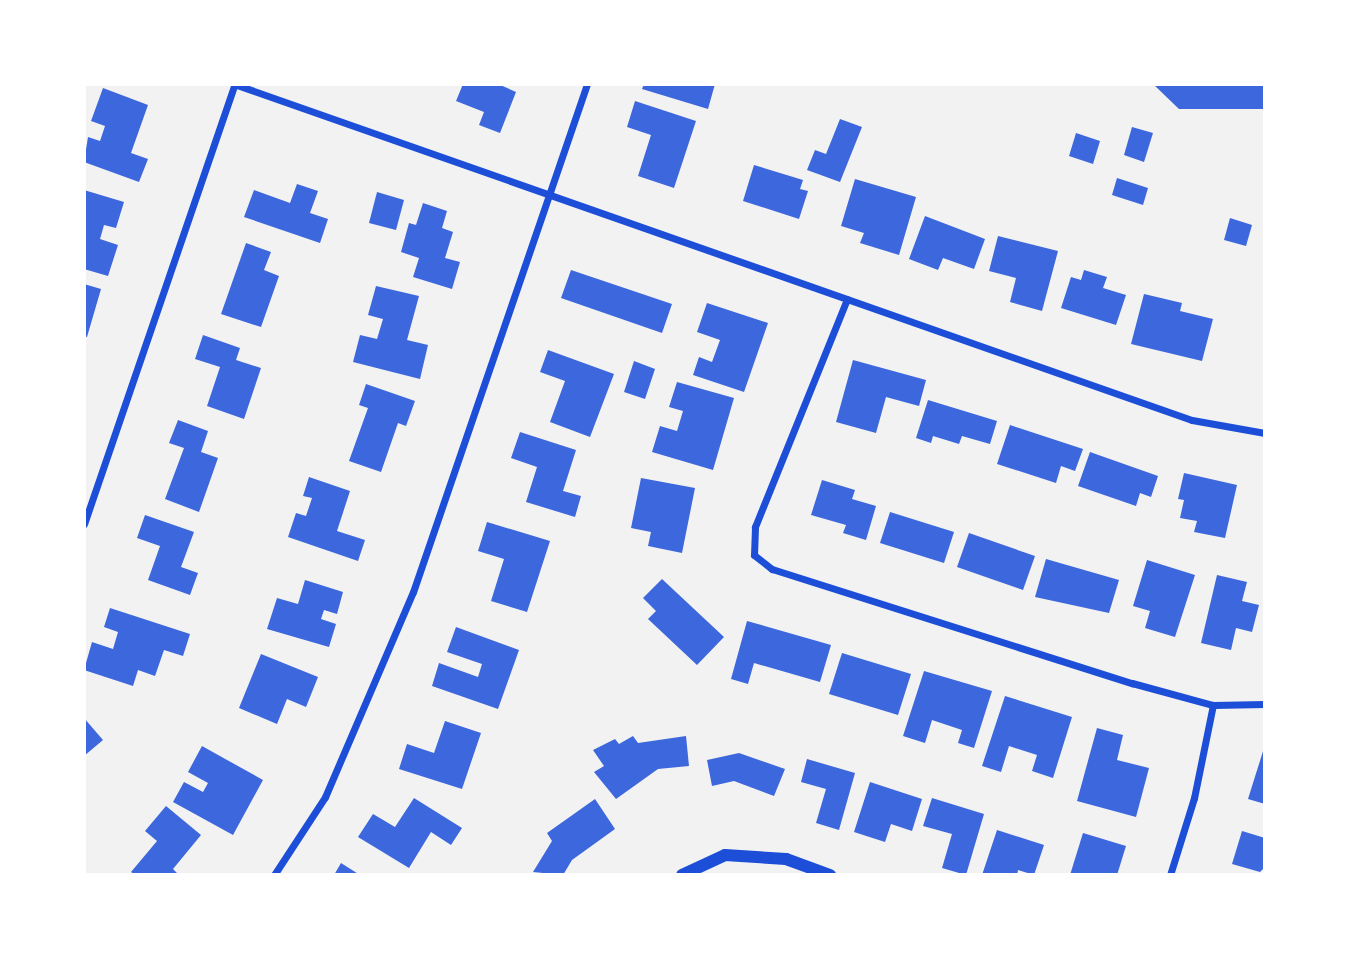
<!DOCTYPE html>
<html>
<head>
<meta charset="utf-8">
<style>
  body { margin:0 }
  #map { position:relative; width:1349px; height:959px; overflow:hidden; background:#f2f2f2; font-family:"Playfair Display",serif }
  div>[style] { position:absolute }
  .building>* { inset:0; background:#3d67dc }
  .minor>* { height:7px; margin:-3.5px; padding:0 3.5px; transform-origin:3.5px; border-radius:3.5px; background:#1d4ed8 }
  .tertiary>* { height:12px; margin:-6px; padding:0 6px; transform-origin:6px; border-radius:6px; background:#1d4ed8 }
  span { translate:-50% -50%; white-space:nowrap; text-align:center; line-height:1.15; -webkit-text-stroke:7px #fff; paint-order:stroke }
  .frame { position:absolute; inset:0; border:86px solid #fff; pointer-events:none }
</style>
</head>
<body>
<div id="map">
  <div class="building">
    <i style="clip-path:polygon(463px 84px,498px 84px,516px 92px,500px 133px,479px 125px,484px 112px,456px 101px)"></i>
    <i style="clip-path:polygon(644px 84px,715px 84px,708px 109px,642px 89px)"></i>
    <i style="clip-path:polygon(1153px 84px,1265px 84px,1265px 109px,1179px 109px)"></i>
    <i style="clip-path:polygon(103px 88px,148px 105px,131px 153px,148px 159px,139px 182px,84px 162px,88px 137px,100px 141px,105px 126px,91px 121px)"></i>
    <i style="clip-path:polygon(635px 101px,696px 121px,674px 188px,638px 176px,651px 135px,627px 127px)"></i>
    <i style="clip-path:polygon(840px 119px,862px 127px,840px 182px,807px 170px,815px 150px,826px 154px)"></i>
    <i style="clip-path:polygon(1132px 127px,1153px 133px,1144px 162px,1124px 155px)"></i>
    <i style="clip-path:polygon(1076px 133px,1100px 141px,1093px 164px,1069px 156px)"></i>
    <i style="clip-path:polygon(754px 165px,803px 180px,800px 189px,808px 191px,799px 219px,743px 201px)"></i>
    <i style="clip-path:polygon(1117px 178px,1148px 188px,1143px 205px,1112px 195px)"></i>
    <i style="clip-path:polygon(855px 179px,916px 197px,899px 255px,860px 243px,864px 233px,841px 226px)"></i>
    <i style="clip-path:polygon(297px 184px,318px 191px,310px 213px,328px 219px,320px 243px,244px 217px,254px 190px,290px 203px)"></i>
    <i style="clip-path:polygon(84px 190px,124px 202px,116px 228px,104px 225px,100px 239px,118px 245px,108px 276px,84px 269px)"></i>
    <i style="clip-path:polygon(377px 192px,404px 200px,396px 230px,369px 223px)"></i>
    <i style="clip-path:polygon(423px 203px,447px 211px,442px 228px,453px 232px,445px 258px,460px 262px,452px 289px,413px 277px,419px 258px,401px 252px,409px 223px,416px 225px)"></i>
    <i style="clip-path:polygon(925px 216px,985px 239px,974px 269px,943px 258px,938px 270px,909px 259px)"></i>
    <i style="clip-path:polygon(1230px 218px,1252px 225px,1246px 246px,1224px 240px)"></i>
    <i style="clip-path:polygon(998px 236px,1058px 251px,1042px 311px,1010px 302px,1016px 278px,989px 271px)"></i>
    <i style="clip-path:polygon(246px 243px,271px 252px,264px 270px,279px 276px,261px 327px,221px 314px)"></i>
    <i style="clip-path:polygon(571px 270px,672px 304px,662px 333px,561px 298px)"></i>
    <i style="clip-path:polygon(1084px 270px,1107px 277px,1103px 288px,1126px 295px,1116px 325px,1061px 308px,1071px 277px,1081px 280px)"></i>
    <i style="clip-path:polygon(84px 284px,101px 289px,87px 337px,84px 336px)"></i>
    <i style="clip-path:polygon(376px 286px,419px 296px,407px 340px,428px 345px,420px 379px,353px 362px,360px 335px,377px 339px,383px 319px,368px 315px)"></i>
    <i style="clip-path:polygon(1144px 294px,1182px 303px,1180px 311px,1213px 319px,1202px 361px,1131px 344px)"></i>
    <i style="clip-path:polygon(707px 303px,768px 323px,744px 392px,693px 375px,699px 357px,712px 362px,720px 340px,697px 332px)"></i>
    <i style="clip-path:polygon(203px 335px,240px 348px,236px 360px,261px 368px,244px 419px,207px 406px,220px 367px,195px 359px)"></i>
    <i style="clip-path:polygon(548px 350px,614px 374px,590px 437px,550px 422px,565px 381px,540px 372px)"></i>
    <i style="clip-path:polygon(853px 360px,926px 380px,919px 406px,886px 397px,876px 433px,836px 422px)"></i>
    <i style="clip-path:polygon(634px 361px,655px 369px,645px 399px,624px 392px)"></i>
    <i style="clip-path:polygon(677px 382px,734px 398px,713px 470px,652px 452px,660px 426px,677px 431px,683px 411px,669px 407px)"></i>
    <i style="clip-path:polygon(366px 384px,415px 401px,406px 426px,398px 423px,381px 472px,349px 461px,368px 408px,359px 405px)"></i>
    <i style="clip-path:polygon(928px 400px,997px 421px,990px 444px,962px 436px,959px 444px,933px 436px,931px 443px,916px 438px)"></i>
    <i style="clip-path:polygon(178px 420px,208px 431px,201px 452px,218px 458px,199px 512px,165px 499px,184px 448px,169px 443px)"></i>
    <i style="clip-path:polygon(1010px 425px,1083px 449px,1075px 471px,1061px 466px,1056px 483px,997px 464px)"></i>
    <i style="clip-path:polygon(520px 432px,576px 450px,563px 491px,581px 496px,575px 517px,526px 502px,537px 467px,511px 458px)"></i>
    <i style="clip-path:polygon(1090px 452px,1158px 476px,1151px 497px,1140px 493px,1136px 506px,1078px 486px)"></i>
    <i style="clip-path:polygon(1184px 473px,1237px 485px,1225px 538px,1194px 532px,1197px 521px,1180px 518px,1184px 500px,1178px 499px)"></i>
    <i style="clip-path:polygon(309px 477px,350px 491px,337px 531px,365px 540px,358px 561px,288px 537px,296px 513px,306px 516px,312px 498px,303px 496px)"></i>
    <i style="clip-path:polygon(641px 478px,695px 488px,682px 553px,648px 546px,651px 532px,631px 528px)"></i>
    <i style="clip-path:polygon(822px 480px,855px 490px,852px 499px,876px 506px,866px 540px,843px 533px,846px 525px,811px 515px)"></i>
    <i style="clip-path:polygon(890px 512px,954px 532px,944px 563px,880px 543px)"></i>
    <i style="clip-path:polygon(145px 515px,194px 532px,181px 567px,198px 573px,190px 595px,148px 580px,160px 546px,137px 538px)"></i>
    <i style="clip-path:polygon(487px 522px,550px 541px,527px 612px,491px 601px,504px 559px,478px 551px)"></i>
    <i style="clip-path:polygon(969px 533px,1035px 556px,1023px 590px,957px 567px)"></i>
    <i style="clip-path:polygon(1046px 559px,1119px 580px,1109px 613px,1035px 597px)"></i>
    <i style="clip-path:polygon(1147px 560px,1195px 575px,1175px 637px,1145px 628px,1150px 611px,1133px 606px)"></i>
    <i style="clip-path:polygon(1217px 575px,1247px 582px,1242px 601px,1259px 605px,1252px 632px,1236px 628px,1231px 650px,1201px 643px)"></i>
    <i style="clip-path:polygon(662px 579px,724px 637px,697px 665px,648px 619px,656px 611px,643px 598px)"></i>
    <i style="clip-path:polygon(305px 580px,343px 592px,337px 614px,324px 610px,321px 619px,336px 624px,329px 647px,267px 629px,277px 598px,298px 604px)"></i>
    <i style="clip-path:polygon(110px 608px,190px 634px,183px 656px,164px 650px,155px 676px,138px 670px,133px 686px,84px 670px,92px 642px,113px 649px,118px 632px,104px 627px)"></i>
    <i style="clip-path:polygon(747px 621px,831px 645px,820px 682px,754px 663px,748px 684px,731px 679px)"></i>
    <i style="clip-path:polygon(456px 627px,519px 650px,498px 709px,432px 686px,439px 663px,478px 677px,482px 664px,447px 652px)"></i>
    <i style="clip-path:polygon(842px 653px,911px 674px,898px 715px,829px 694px)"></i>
    <i style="clip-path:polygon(261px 654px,318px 677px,306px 707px,287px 699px,277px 724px,239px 708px)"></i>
    <i style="clip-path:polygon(924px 671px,992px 691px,974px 748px,958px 743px,962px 730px,932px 720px,925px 743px,903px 736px)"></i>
    <i style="clip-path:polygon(1005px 696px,1072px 717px,1053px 778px,1032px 771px,1037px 755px,1009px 746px,1001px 772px,982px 766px)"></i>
    <i style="clip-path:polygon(84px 718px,103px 740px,84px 756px)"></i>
    <i style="clip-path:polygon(445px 721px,481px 733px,462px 789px,399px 769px,407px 744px,434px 753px)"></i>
    <i style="clip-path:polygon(1097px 728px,1123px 735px,1117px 760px,1149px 768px,1136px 817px,1077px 801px)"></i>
    <i style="clip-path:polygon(633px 736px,638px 743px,686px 736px,689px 766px,658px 769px,616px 799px,594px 772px,604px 766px,593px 750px,615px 739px,619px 744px)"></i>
    <i style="clip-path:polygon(202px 746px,263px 780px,233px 835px,173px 802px,184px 782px,203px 792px,208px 783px,188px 772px)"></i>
    <i style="clip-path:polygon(1264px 748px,1265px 748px,1265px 804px,1248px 799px)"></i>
    <i style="clip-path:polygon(739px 753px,785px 769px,774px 796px,734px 781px,712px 786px,707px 760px)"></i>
    <i style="clip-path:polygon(807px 759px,855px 773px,839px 830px,816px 823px,826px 789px,801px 782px)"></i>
    <i style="clip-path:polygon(870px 782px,922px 799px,912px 831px,891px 824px,885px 842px,854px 832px)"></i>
    <i style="clip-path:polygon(414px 798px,462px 828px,451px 845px,431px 832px,409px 868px,358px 837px,373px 814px,395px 827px)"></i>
    <i style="clip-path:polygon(932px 798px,984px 814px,966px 875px,942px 868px,952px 834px,923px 826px)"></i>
    <i style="clip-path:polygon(595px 799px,615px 829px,572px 860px,563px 875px,533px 872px,552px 841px,547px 833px)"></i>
    <i style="clip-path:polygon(166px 806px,201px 835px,173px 869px,179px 875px,135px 875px,131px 872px,157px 841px,145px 831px)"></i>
    <i style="clip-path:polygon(997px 830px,1044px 845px,1034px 875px,1018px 870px,1017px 875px,982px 875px)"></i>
    <i style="clip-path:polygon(1242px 831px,1265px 838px,1265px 867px,1260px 872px,1232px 864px)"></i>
    <i style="clip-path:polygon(1083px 833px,1126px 846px,1117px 875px,1070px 875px)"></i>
    <i style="clip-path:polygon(341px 863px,360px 875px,334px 875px)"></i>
  </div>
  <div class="minor">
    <i style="left:234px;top:84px;width:1015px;rotate:19.33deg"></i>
    <i style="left:1192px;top:420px;width:74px;rotate:10.1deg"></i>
    <i style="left:847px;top:299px;width:246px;rotate:112deg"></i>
    <i style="left:755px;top:527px;width:28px;rotate:92deg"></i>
    <i style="left:754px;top:555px;width:23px;rotate:38deg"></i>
    <i style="left:772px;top:569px;width:378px;rotate:17.6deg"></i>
    <i style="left:1132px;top:683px;width:84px;rotate:15.2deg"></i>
    <i style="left:1213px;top:705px;width:52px;rotate:-1.1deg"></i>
    <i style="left:84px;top:524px;width:465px;rotate:-71.1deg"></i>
    <i style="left:274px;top:875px;width:93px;rotate:-56.8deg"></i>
    <i style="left:325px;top:797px;width:223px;rotate:-66.8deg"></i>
    <i style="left:413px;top:592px;width:537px;rotate:-71.09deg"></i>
    <i style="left:1170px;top:875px;width:81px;rotate:-72.7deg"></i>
    <i style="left:1194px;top:798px;width:95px;rotate:-78.5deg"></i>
  </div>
  <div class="tertiary">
    <i style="left:682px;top:875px;width:47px;rotate:-24.9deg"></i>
    <i style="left:725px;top:855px;width:61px;rotate:3.8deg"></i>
    <i style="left:786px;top:859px;width:47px;rotate:20deg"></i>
  </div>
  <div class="frame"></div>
</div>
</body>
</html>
